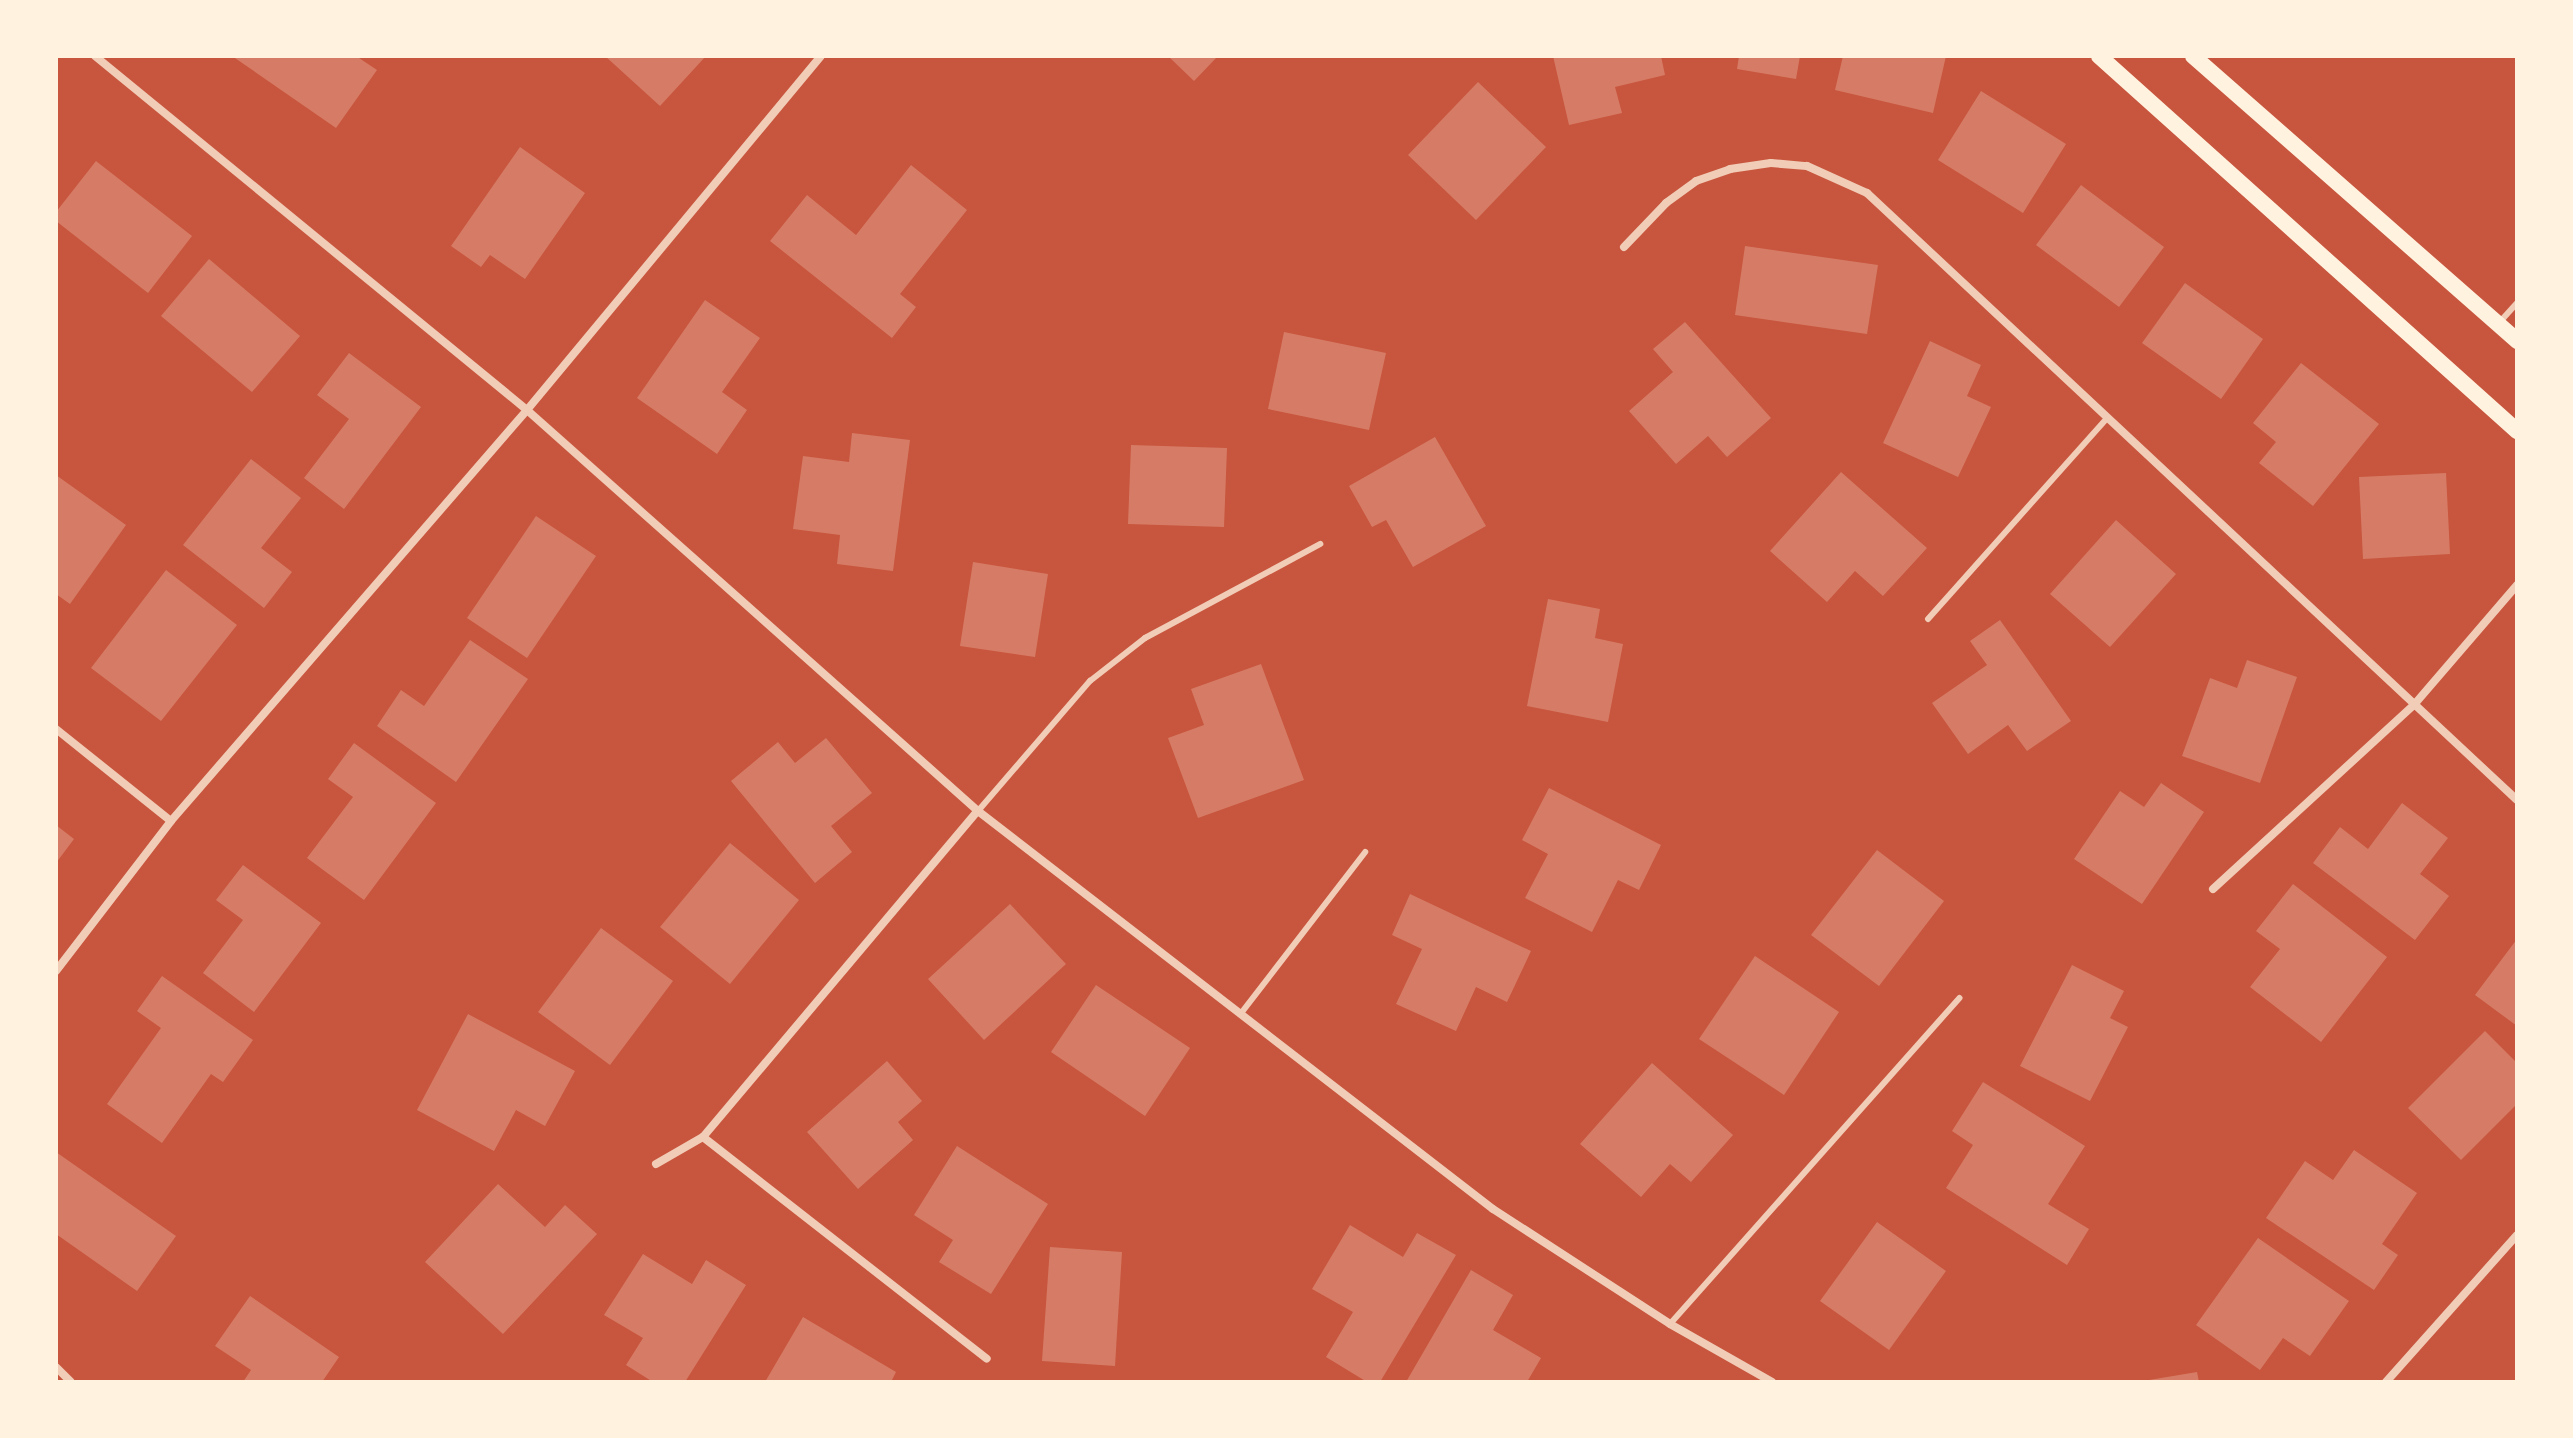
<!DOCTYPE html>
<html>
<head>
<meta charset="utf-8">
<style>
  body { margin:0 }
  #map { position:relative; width:2573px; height:1438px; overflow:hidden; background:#c8553d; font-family:Signika,sans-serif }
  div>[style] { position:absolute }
  .building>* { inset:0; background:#d67c66 }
  .service>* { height:6px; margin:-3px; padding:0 3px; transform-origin:3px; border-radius:3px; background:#f1ccb7 }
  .minor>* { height:8px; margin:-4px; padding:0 4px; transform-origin:4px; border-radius:4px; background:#f1ccb7 }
  .secondary>* { height:16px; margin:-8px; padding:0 8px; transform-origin:8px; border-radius:8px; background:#fff3e0 }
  span { translate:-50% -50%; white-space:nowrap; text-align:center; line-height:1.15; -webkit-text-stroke:7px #fff3e0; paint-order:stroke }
  .frame { position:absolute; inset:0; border:58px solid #fff3e0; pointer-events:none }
</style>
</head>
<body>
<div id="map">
  <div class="building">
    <i style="clip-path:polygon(232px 56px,356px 56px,377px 70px,336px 128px)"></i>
    <i style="clip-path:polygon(605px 56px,706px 56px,660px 106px)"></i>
    <i style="clip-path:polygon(1168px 56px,1218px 56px,1194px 81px)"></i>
    <i style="clip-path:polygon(1553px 56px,1661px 56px,1665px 75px,1615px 87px,1622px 113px,1569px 125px)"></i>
    <i style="clip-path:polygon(1739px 56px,1800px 56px,1796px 79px,1737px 69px)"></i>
    <i style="clip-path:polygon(1843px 56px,1946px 56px,1933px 113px,1835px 90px)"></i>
    <i style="clip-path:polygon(1478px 82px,1546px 147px,1476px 220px,1408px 155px)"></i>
    <i style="clip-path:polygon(1981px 91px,2066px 144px,2023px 213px,1938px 160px)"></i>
    <i style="clip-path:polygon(520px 147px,585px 193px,525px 279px,490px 255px,481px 267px,451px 246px)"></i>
    <i style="clip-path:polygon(96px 161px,192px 236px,148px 293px,56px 221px,56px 212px)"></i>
    <i style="clip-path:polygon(911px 165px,967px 210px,900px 294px,916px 307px,892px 338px,770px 241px,807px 195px,856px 235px)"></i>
    <i style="clip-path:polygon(2081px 185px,2164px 247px,2119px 307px,2036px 245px)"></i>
    <i style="clip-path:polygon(1745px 246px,1878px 265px,1867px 334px,1735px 315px)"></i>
    <i style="clip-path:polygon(209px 259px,300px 336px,252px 392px,161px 316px)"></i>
    <i style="clip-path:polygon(2185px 283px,2263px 339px,2221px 399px,2142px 343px)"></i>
    <i style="clip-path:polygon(705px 300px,760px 338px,722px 392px,747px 410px,717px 454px,637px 398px)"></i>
    <i style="clip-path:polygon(1685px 322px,1771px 418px,1727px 457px,1708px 436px,1676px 464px,1629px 411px,1673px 372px,1653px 349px)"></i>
    <i style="clip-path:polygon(1284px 332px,1386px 353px,1369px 430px,1268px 409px)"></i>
    <i style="clip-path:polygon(1930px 341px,1981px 365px,1967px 396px,1991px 407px,1958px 477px,1883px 443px)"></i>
    <i style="clip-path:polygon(349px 353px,421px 407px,344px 509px,304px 478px,349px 419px,317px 395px)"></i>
    <i style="clip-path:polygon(2301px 363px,2379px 424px,2313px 506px,2259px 463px,2276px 442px,2253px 423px)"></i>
    <i style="clip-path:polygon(852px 433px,910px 440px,893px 571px,837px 564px,840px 535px,793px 529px,803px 456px,849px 462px)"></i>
    <i style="clip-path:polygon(1435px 437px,1486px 526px,1413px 567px,1386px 520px,1372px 527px,1349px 486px)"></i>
    <i style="clip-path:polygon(1131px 445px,1227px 448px,1224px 527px,1128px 524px)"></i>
    <i style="clip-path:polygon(251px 459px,301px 498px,261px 548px,292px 572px,264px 608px,183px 545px)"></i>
    <i style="clip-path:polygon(1841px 472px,1927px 548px,1883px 596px,1855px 571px,1827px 602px,1770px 551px)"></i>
    <i style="clip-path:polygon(2446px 473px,2450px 554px,2363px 559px,2359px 477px)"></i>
    <i style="clip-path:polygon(56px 475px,126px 525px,70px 604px,56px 594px)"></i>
    <i style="clip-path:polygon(536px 516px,596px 556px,527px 658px,467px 618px)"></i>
    <i style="clip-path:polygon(2116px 520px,2176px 574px,2110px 647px,2050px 594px)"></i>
    <i style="clip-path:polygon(973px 562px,1048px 574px,1035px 657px,960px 646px)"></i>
    <i style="clip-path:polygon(166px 570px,237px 625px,161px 721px,91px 668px)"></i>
    <i style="clip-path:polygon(1548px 599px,1600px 609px,1595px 638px,1623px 644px,1608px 722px,1527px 706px)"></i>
    <i style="clip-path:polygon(2000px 620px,2071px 721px,2027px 751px,2008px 725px,1968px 754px,1932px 703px,1987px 665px,1970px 641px)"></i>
    <i style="clip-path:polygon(470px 640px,528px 679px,456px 782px,377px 726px,401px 690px,424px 706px)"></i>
    <i style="clip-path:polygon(2247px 660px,2297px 677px,2260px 783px,2182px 756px,2210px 678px,2237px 688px)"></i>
    <i style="clip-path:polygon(1261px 664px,1304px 780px,1198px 818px,1168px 738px,1204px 725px,1191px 689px)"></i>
    <i style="clip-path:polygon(826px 738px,872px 793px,831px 826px,852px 852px,815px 883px,731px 781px,778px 742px,795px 763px)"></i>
    <i style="clip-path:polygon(354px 743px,436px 803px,364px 900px,307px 858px,353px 797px,328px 779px)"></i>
    <i style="clip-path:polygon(2161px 783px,2204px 812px,2142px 904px,2074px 859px,2120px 791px,2144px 807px)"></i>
    <i style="clip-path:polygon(1549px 788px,1661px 845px,1639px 890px,1618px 880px,1592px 932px,1525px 898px,1548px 854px,1522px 840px)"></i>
    <i style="clip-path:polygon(2402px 803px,2448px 838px,2420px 874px,2449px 896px,2415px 940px,2313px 863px,2340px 827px,2368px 849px)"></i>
    <i style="clip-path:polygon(56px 825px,74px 839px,56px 863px)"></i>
    <i style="clip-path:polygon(730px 843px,799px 900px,730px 984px,660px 927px)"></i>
    <i style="clip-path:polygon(1877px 850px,1944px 901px,1879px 986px,1811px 935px)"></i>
    <i style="clip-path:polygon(243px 865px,321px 923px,254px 1012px,203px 973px,243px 920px,216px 900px)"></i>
    <i style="clip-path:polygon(2293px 884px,2387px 957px,2321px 1042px,2250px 987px,2280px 949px,2256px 931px)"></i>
    <i style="clip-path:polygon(1410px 894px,1531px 951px,1507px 1002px,1476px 987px,1456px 1031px,1396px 1004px,1422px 949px,1392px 935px)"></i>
    <i style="clip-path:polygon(1010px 904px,1066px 964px,984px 1040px,928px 979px)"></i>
    <i style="clip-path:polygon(601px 928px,673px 981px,610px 1065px,538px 1012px)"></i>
    <i style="clip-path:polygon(2517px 939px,2517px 1026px,2475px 995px)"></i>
    <i style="clip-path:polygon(1755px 956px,1839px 1012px,1784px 1095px,1699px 1039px)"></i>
    <i style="clip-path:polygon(2072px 965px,2124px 991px,2110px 1018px,2128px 1027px,2090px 1101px,2020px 1066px)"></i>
    <i style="clip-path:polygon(162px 976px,253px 1040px,223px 1082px,211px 1074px,162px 1143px,107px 1104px,161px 1028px,137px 1011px)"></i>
    <i style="clip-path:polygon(1096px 985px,1190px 1048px,1145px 1116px,1051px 1052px)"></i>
    <i style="clip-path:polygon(468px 1014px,575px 1071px,545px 1126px,516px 1110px,494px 1151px,417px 1110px)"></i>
    <i style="clip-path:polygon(2485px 1031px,2517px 1063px,2517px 1104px,2461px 1160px,2408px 1108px)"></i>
    <i style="clip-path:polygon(887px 1061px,922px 1101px,898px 1122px,913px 1140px,858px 1189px,807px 1132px)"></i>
    <i style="clip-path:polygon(1652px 1063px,1733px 1135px,1691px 1182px,1670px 1164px,1641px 1197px,1580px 1144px)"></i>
    <i style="clip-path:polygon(1983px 1082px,2085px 1146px,2048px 1204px,2089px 1229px,2067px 1265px,1946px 1188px,1973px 1145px,1952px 1131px)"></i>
    <i style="clip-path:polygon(957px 1146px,1048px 1204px,991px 1294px,939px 1262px,953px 1240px,914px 1215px)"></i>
    <i style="clip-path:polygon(2354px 1150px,2417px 1193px,2382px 1244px,2398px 1255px,2374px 1290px,2266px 1218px,2305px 1161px,2333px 1180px)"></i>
    <i style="clip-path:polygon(56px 1152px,176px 1236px,137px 1291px,56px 1234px)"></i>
    <i style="clip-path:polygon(498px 1184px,545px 1227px,565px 1205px,597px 1234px,503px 1334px,425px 1262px)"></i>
    <i style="clip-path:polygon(1877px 1222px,1946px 1271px,1889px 1350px,1820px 1301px)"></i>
    <i style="clip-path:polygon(1350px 1225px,1403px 1257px,1417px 1233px,1456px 1255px,1380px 1382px,1367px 1382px,1326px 1357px,1353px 1312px,1312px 1289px)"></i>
    <i style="clip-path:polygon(2258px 1238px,2349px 1301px,2310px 1356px,2283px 1338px,2260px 1370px,2196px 1325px)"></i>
    <i style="clip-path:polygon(1050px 1247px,1122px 1252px,1115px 1366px,1042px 1361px)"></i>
    <i style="clip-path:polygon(643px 1254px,692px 1284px,706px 1260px,746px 1285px,685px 1382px,653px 1382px,626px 1365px,643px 1338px,604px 1315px)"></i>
    <i style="clip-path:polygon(1471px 1270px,1513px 1295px,1493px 1330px,1541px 1358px,1527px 1382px,1406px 1382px)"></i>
    <i style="clip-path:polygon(250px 1296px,339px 1357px,322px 1382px,243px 1382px,251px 1370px,215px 1346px)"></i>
    <i style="clip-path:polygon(803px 1317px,896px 1372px,891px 1382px,765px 1382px)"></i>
    <i style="clip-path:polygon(2197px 1372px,2199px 1382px,2149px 1382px,2149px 1380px)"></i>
  </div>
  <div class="service">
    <i style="left:2498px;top:324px;width:28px;rotate:-48deg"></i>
    <i style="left:1928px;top:619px;width:269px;rotate:-48.3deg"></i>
    <i style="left:978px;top:811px;width:172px;rotate:-49.3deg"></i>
    <i style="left:1090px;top:681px;width:70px;rotate:-38deg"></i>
    <i style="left:1145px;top:638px;width:199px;rotate:-28.2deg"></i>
    <i style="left:1242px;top:1012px;width:202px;rotate:-52.4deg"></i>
    <i style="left:1670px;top:1324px;width:436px;rotate:-48.4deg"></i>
  </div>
  <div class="minor">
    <i style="left:95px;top:56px;width:559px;rotate:39.33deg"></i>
    <i style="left:527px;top:410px;width:603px;rotate:41.64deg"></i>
    <i style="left:978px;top:811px;width:651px;rotate:37.7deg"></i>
    <i style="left:1493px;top:1209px;width:211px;rotate:33deg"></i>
    <i style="left:1670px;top:1324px;width:117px;rotate:29.6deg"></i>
    <i style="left:1624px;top:247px;width:61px;rotate:-46.3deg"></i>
    <i style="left:1666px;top:203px;width:37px;rotate:-36deg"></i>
    <i style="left:1696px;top:181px;width:36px;rotate:-19deg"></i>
    <i style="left:1730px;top:169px;width:41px;rotate:-8.3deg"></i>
    <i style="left:1771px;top:163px;width:36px;rotate:5deg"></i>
    <i style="left:1807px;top:166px;width:66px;rotate:24.2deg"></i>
    <i style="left:1867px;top:193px;width:889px;rotate:43.04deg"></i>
    <i style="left:56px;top:729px;width:147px;rotate:38.7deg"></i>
    <i style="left:2213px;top:889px;width:271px;rotate:-42.5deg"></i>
    <i style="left:2413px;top:706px;width:160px;rotate:-49.3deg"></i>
    <i style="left:56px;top:971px;width:189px;rotate:-52.5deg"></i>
    <i style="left:171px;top:821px;width:544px;rotate:-49.1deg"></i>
    <i style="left:527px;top:410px;width:460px;rotate:-50.3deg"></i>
    <i style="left:703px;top:1137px;width:360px;rotate:38deg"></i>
    <i style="left:656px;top:1164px;width:54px;rotate:-29.9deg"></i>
    <i style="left:703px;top:1137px;width:426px;rotate:-49.9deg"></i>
    <i style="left:56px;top:1367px;width:21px;rotate:45deg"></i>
    <i style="left:2386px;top:1382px;width:197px;rotate:-48.3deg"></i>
  </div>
  <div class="secondary">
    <i style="left:2099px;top:56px;width:562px;rotate:41.9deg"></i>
    <i style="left:2193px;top:56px;width:432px;rotate:41.3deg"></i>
  </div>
  <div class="frame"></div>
</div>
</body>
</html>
